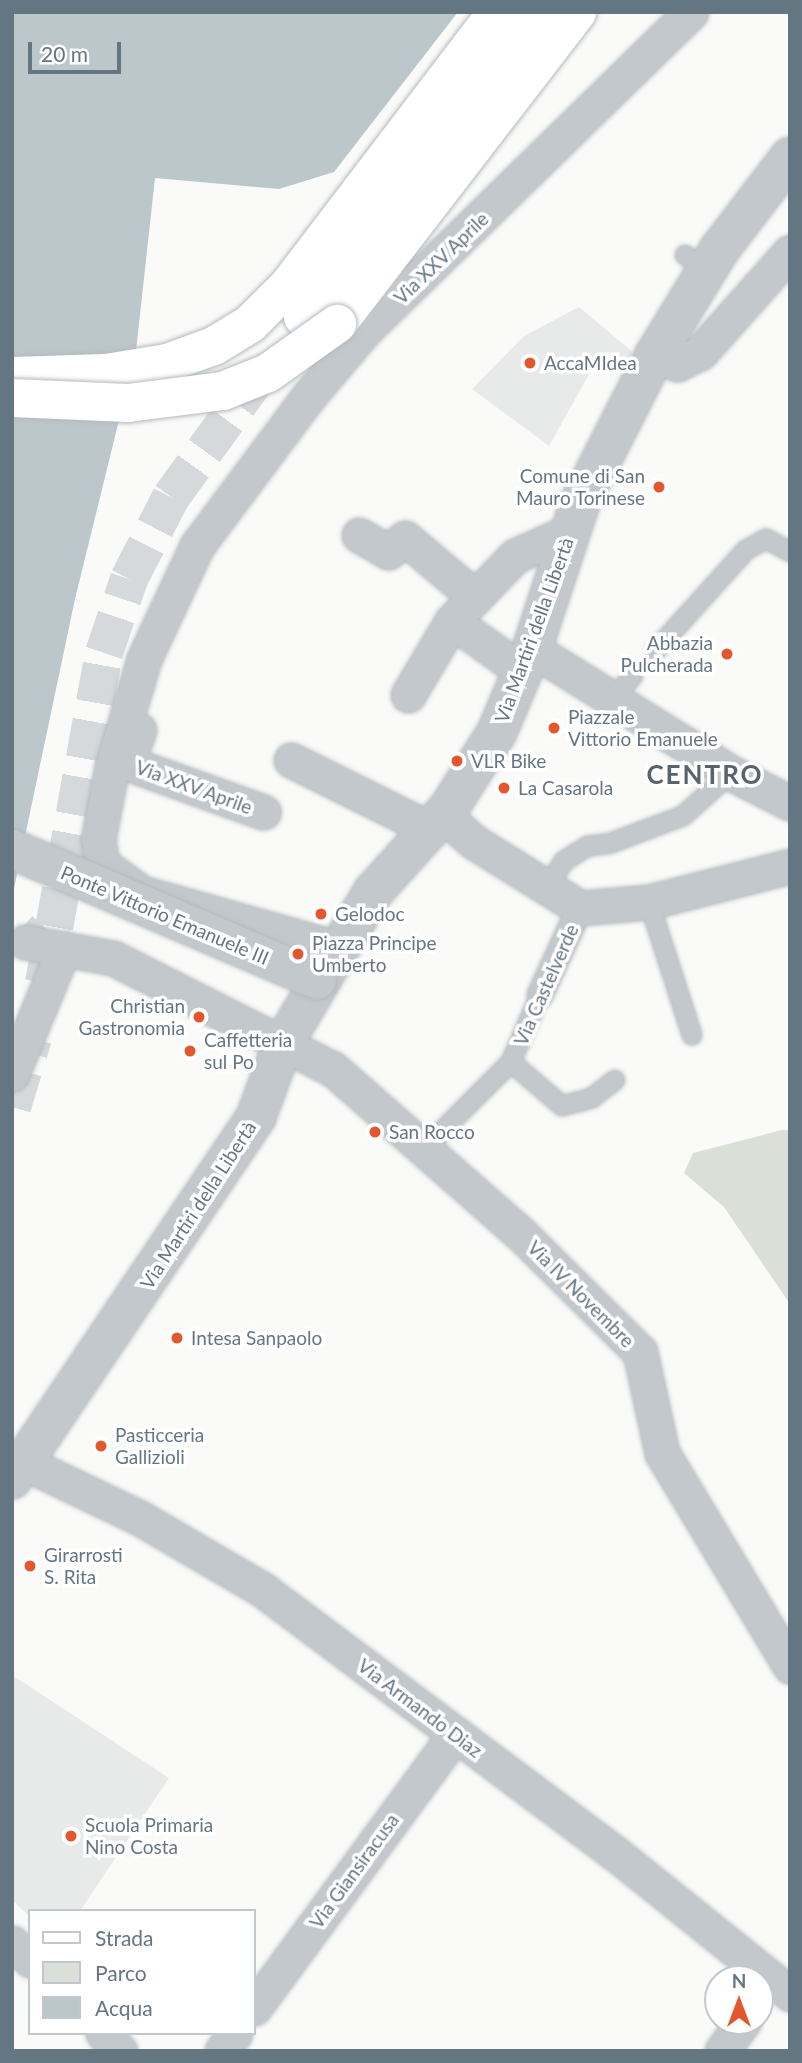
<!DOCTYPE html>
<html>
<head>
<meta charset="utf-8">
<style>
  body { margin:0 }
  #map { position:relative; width:802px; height:2063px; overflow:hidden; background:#fafaf8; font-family:Lato,sans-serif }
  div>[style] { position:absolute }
  .built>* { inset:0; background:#e8e9e9 }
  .green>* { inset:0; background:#dadfd7 }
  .water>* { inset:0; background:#bbc7cb }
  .pedestrian-tunnel>* { height:24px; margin-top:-12px; transform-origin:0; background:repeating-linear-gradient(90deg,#d5d9db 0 24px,transparent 0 36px) }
  .primary-tunnel>* { height:38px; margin-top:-19px; transform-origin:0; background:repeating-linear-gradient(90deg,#d5d9db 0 38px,transparent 0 57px) }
  .roads { filter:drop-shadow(0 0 2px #b3babf) drop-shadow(0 0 2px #b3babf) }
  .service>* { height:18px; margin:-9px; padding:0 9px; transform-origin:9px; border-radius:9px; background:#c3c8cc }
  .pedestrian>* { height:24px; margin:-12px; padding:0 12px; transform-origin:12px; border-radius:12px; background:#c3c8cc }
  .minor>* { height:33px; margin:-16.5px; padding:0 16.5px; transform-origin:16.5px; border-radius:16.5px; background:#c3c8cc }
  .tertiary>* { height:38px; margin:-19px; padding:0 19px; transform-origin:19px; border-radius:19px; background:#c3c8cc }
  .secondary>* { height:38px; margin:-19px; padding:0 19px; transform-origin:19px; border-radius:19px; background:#fff }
  .primary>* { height:38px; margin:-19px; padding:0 19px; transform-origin:19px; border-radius:19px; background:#fff }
  .bridges { filter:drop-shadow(0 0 2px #b3babf) drop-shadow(0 0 2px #b3babf) }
  .tertiary-bridge>* { height:38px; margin:-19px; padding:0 19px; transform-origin:19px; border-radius:19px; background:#c3c8cc }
  .secondary-bridge>* { height:38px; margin:-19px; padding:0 19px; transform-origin:19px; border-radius:19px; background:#fff }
  .dots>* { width:19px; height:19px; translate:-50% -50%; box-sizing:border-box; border:4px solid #fff; border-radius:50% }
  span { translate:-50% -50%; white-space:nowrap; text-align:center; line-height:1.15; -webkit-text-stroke:7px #fff; paint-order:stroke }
  .street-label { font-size:19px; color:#657683 }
  .poi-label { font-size:19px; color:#657683 }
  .left { translate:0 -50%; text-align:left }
  .right { translate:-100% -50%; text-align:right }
  .district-label { font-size:26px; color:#57646e; font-weight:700; letter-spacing:2px }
  .frame { position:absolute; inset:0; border:14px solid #657683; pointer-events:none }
  .legend { position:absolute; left:28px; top:1909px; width:228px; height:126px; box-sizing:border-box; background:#fff; border:2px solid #c1c8cd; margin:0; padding:9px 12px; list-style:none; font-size:21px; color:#657683 }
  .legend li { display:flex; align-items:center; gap:14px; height:35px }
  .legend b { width:35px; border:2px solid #c1c8cd }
  .north { position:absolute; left:704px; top:1965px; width:70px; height:70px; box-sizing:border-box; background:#fff; border:2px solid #c1c8cd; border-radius:50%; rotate:0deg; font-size:19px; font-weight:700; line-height:28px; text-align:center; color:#657683 }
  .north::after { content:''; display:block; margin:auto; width:24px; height:32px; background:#e4572e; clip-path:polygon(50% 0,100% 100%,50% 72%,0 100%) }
  .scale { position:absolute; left:28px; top:42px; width:93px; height:32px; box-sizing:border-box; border:4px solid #657683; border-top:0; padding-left:9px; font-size:21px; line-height:24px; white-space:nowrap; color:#657683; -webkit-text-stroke:5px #fff; paint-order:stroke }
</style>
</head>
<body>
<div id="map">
  <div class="built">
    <i style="clip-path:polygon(579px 307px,633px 352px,619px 372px,597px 360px,549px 446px,472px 389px,524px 336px)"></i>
    <i style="clip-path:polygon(12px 1675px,169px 1778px,80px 1911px,30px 1911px,30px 1917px,12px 1900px)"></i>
  </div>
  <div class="green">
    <i style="clip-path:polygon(782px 1130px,790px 1130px,790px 1304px,724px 1207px,684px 1173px,693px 1153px)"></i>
  </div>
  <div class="water">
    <i style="clip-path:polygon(12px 12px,458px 12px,334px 172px,279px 189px,155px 178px,136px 351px,75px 599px,12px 898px)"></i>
  </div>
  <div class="pedestrian-tunnel">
    <i style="left:25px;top:942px;width:77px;rotate:-47.6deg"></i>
    <i style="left:77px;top:885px;width:20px;rotate:-60deg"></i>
  </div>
  <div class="primary-tunnel">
    <i style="left:44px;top:983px;width:335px;rotate:-79.7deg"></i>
    <i style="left:104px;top:653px;width:78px;rotate:-71.3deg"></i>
    <i style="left:129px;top:579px;width:92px;rotate:-62.9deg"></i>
    <i style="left:171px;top:497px;width:162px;rotate:-54.1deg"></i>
    <i style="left:12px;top:1107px;width:72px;rotate:-73.1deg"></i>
  </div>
  <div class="roads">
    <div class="service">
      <i style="left:685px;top:255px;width:27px;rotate:34deg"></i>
      <i style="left:655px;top:651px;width:136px;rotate:-48deg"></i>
      <i style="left:746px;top:550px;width:23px;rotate:-29deg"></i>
      <i style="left:766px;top:539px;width:27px;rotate:28deg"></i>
      <i style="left:611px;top:701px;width:33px;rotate:-49deg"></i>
      <i style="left:555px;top:875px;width:17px;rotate:-57deg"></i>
      <i style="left:564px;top:861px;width:28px;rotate:-32deg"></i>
      <i style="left:588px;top:846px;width:23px;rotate:-7deg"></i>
      <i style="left:611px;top:843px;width:77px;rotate:-20.6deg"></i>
      <i style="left:683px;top:816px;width:64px;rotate:-41.9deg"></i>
      <i style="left:649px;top:902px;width:140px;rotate:72.1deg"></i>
      <i style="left:511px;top:1062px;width:67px;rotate:40.8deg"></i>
      <i style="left:562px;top:1106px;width:31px;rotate:-15deg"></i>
      <i style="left:592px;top:1098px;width:29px;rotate:-38deg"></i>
      <i style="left:426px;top:1147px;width:120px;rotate:-45deg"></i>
      <i style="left:511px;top:1062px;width:73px;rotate:-66.6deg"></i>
    </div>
    <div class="pedestrian">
      <i style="left:540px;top:995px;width:96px;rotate:-65.3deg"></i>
    </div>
    <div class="minor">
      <i style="left:655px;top:355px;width:24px;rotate:22deg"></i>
      <i style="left:677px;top:364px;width:25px;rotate:-26deg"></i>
      <i style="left:700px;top:353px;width:135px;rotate:-48.3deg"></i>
      <i style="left:359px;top:535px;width:34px;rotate:30deg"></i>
      <i style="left:388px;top:552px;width:22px;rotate:-39deg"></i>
      <i style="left:405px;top:538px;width:92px;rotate:40.1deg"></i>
      <i style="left:452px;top:621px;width:91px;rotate:-45.9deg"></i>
      <i style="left:515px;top:556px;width:61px;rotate:-24.1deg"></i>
      <i style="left:532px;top:649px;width:234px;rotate:31.9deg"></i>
      <i style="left:731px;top:773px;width:66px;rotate:27deg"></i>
      <i style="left:408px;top:695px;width:86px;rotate:-59.3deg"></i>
      <i style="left:452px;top:621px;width:86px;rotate:35.5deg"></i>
      <i style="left:139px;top:730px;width:35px;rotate:110deg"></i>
      <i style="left:127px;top:763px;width:145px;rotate:19.8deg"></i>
      <i style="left:291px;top:760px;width:155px;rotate:26.4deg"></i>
      <i style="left:443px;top:815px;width:41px;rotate:41.1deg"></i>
      <i style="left:474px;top:842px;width:125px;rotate:31.9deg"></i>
      <i style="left:580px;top:908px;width:69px;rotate:-5deg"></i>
      <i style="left:649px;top:902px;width:146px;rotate:-14.3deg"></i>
      <i style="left:25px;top:942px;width:89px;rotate:10.3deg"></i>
      <i style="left:113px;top:958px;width:246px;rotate:26.8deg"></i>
      <i style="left:333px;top:1069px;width:249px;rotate:41.3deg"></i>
      <i style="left:520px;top:1233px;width:169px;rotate:44.8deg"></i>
      <i style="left:640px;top:1352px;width:103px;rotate:77.7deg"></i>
      <i style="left:662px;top:1453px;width:249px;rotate:59deg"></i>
      <i style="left:336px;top:948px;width:202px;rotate:-164.2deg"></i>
      <i style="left:142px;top:893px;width:49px;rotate:-144.1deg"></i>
      <i style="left:102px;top:864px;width:24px;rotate:-99deg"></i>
      <i style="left:98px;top:840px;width:75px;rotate:-79.3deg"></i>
      <i style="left:112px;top:766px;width:112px;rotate:-73.3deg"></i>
      <i style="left:144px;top:659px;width:125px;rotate:-64.9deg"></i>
      <i style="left:197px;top:546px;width:187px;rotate:-53.3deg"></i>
      <i style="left:309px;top:396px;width:84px;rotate:-49.8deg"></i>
      <i style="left:363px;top:332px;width:458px;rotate:-44.3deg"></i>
      <i style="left:12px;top:1074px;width:136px;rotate:-67.6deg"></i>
      <i style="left:23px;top:1462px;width:130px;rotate:25.6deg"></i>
      <i style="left:140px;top:1518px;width:143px;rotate:30.3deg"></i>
      <i style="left:263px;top:1590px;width:441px;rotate:36.8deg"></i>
      <i style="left:616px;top:1854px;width:223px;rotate:38.8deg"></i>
      <i style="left:12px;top:1943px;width:25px;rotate:43deg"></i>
      <i style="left:254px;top:2008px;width:340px;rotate:-53.7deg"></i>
      <i style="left:103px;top:2033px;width:25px;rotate:47deg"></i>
      <i style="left:222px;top:2051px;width:22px;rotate:-54deg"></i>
      <i style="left:722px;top:2051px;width:37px;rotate:-54deg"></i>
    </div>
    <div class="tertiary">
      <i style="left:12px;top:1479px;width:437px;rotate:-56deg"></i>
      <i style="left:256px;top:1117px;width:78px;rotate:-69.7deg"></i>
      <i style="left:283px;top:1044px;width:177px;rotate:-59.4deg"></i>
      <i style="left:373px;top:892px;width:113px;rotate:-47.9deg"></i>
      <i style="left:449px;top:808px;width:90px;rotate:-57.7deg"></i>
      <i style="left:497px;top:732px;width:90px;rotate:-67.1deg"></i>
      <i style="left:532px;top:649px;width:157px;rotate:-71.8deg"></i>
      <i style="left:581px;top:500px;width:163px;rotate:-63deg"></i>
      <i style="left:655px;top:355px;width:123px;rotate:-58.6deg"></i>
      <i style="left:719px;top:250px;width:117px;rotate:-52.6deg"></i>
    </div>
    <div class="secondary">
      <i style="left:337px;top:324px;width:394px;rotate:-52.4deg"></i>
      <i style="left:12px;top:376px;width:94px;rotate:-1.8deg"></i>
      <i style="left:106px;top:373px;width:62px;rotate:-9.3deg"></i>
      <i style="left:167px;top:363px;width:50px;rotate:-19.9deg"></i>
      <i style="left:214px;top:346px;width:42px;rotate:-31.4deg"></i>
      <i style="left:250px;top:324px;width:55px;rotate:-45deg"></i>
      <i style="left:289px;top:285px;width:343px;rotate:-52.7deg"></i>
    </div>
    <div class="primary">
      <i style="left:303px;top:317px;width:384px;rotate:-52.5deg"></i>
    </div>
  </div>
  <div class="bridges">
    <div class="tertiary-bridge">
      <i style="left:12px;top:849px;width:332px;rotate:23.2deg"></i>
    </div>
    <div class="secondary-bridge">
      <i style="left:12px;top:398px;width:116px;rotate:2.5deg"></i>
      <i style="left:128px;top:403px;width:96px;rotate:-7.2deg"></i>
      <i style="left:223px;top:391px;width:48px;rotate:-21.8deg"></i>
      <i style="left:268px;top:373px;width:85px;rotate:-35.4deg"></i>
    </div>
  </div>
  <div class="dots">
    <i style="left:530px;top:363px;background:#e4572e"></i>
    <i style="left:659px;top:487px;background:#e4572e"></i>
    <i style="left:727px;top:654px;background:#e4572e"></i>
    <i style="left:554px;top:728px;background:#e4572e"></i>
    <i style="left:457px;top:761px;background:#e4572e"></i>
    <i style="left:504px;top:788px;background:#e4572e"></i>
    <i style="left:321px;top:914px;background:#e4572e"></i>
    <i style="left:298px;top:954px;background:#e4572e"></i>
    <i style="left:199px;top:1017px;background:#e4572e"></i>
    <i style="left:190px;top:1051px;background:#e4572e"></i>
    <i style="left:375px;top:1132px;background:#e4572e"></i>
    <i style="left:177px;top:1338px;background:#e4572e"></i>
    <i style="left:101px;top:1446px;background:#e4572e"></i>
    <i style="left:30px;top:1566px;background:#e4572e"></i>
    <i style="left:71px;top:1836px;background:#e4572e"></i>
  </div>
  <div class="street-label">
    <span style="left:441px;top:258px;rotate:-44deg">Via XXV Aprile</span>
    <span style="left:534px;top:630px;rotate:-70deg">Via Martiri della Libertà</span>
    <span style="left:194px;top:787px;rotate:20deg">Via XXV Aprile</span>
    <span style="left:165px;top:915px;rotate:23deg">Ponte Vittorio Emanuele III</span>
    <span style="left:546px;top:985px;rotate:-66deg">Via Castelverde</span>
    <span style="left:198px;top:1205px;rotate:-57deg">Via Martiri della Libertà</span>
    <span style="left:581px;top:1294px;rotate:45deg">Via IV Novembre</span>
    <span style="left:420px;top:1708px;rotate:37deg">Via Armando Diaz</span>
    <span style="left:354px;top:1871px;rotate:-54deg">Via Giansiracusa</span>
  </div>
  <div class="poi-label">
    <span class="left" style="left:544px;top:363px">AccaMIdea</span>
    <span class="right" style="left:645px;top:487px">Comune di San<br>Mauro Torinese</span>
    <span class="right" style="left:713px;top:654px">Abbazia<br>Pulcherada</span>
    <span class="left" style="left:568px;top:728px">Piazzale<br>Vittorio Emanuele</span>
    <span class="left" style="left:471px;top:761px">VLR Bike</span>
    <span class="left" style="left:518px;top:788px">La Casarola</span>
    <span class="left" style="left:335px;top:914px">Gelodoc</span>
    <span class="left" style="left:312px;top:954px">Piazza Principe<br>Umberto</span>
    <span class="right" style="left:185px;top:1017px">Christian<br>Gastronomia</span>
    <span class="left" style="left:204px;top:1051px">Caffetteria<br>sul Po</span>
    <span class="left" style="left:389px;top:1132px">San Rocco</span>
    <span class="left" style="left:191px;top:1338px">Intesa Sanpaolo</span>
    <span class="left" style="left:115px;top:1446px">Pasticceria<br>Gallizioli</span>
    <span class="left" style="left:44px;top:1566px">Girarrosti<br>S. Rita</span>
    <span class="left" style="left:85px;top:1836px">Scuola Primaria<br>Nino Costa</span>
  </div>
  <div class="district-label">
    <span style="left:705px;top:775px">CENTRO</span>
  </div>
  <div class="frame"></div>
  <ul class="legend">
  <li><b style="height:9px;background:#fff"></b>Strada</li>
  <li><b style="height:19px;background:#dadfd7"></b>Parco</li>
  <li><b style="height:19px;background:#bbc7cb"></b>Acqua</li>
  </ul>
  <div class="north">N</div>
  <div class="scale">20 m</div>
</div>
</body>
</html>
